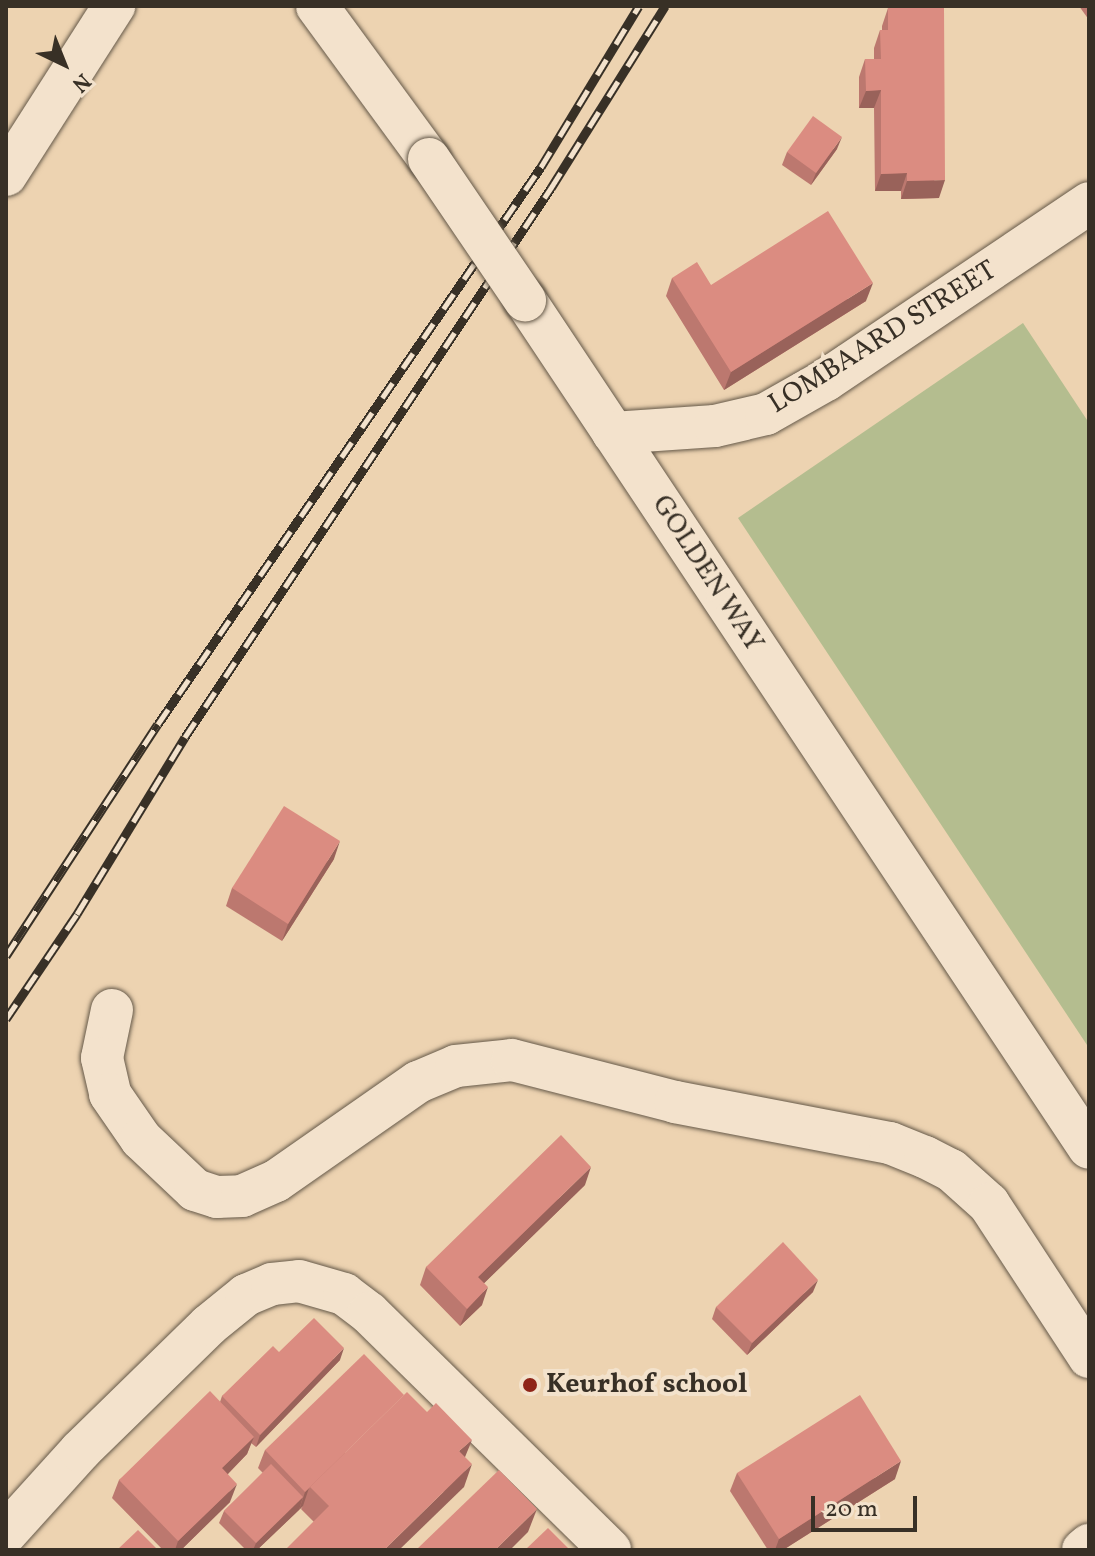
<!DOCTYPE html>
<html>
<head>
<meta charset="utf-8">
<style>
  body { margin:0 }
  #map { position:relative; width:1095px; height:1556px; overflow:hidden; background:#edd3b1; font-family:Vollkorn,serif }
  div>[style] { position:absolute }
  .green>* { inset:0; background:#b4bd8f }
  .roads { filter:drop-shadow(0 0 2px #655949) drop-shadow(0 0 2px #655949) }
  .minor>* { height:42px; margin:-21px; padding:0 21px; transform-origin:21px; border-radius:21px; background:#f3e2cc }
  .rail>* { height:9px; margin-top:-4.5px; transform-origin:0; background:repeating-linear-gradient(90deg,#f3e2cc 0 18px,#383026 0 36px); box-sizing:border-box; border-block:2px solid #383026 }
  .bridges { filter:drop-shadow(0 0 2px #655949) drop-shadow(0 0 2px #655949) }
  .minor-bridge>* { height:42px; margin:-21px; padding:0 21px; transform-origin:21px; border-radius:21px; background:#f3e2cc }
  .wall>* { inset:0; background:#bc786f }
  .shaded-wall>* { inset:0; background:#99625a }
  .building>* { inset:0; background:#db8c81 }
  .dots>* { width:22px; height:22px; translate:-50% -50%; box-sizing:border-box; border:4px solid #f3e2cc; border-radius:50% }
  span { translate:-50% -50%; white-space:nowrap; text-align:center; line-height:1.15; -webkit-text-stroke:8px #f3e2cc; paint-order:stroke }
  .street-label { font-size:28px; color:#383026 }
  .poi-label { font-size:28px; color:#383026; font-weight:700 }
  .left { translate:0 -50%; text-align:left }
  .frame { position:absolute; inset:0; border:8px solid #383026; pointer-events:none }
  .north { position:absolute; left:24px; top:24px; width:80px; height:80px; -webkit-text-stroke:6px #f3e2cc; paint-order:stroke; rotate:137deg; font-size:22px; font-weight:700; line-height:32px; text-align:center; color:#383026 }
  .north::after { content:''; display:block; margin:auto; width:28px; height:36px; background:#383026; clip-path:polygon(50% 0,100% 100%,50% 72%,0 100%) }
  .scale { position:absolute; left:811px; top:1496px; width:106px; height:36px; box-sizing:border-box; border:4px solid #383026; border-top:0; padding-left:10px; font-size:24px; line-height:28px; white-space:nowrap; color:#383026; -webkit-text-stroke:6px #f3e2cc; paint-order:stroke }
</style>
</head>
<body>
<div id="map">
  <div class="green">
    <i style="clip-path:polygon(1023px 323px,1089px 423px,1089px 1048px,738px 518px)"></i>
  </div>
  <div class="roads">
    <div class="minor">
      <i style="left:317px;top:6px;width:190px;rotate:53.8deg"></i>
      <i style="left:6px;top:175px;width:201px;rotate:-57.4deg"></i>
      <i style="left:525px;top:300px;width:1018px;rotate:56.37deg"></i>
      <i style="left:613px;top:433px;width:102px;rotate:-3.9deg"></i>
      <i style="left:715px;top:426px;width:52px;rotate:-13.2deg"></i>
      <i style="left:766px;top:414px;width:69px;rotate:-29.5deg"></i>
      <i style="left:826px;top:380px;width:317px;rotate:-33.9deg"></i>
      <i style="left:112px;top:1010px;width:49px;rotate:101.8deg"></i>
      <i style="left:102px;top:1058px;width:37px;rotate:77deg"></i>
      <i style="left:110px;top:1094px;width:55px;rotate:55.4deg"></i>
      <i style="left:141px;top:1139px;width:74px;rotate:43.4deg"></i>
      <i style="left:195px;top:1190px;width:23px;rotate:18deg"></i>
      <i style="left:217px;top:1197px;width:25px;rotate:-2deg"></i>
      <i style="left:242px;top:1196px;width:37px;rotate:-24deg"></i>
      <i style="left:276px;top:1181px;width:173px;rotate:-34.9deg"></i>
      <i style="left:418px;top:1082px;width:41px;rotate:-22.8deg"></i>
      <i style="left:456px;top:1066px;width:56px;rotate:-6.1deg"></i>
      <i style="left:512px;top:1060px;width:168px;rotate:14.4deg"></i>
      <i style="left:675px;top:1102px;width:219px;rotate:10.8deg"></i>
      <i style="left:890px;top:1143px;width:38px;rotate:22deg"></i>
      <i style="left:925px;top:1157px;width:29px;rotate:27deg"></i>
      <i style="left:951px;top:1170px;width:51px;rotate:41.8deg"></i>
      <i style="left:989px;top:1204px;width:183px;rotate:56.8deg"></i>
      <i style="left:6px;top:1533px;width:110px;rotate:-47.9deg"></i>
      <i style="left:80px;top:1451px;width:180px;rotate:-44.3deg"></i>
      <i style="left:209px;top:1325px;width:48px;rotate:-39deg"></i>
      <i style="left:246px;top:1295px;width:28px;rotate:-23deg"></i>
      <i style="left:272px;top:1284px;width:27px;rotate:-6deg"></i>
      <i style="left:299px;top:1281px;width:47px;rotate:16.1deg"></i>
      <i style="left:344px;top:1294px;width:31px;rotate:37deg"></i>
      <i style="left:369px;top:1313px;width:338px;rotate:44.5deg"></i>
      <i style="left:1083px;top:1550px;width:8px;rotate:-40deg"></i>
    </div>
  </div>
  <div class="rail">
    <i style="left:6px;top:956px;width:277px;rotate:-56.8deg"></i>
    <i style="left:158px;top:724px;width:676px;rotate:-55.49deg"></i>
    <i style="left:541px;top:167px;width:188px;rotate:-58.7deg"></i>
    <i style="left:6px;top:1019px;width:127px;rotate:-55.9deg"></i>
    <i style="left:77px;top:914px;width:207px;rotate:-58.6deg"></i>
    <i style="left:185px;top:737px;width:660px;rotate:-56.31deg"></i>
    <i style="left:551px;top:188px;width:215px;rotate:-57.9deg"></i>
  </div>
  <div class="bridges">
    <div class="minor-bridge">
      <i style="left:429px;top:159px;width:171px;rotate:55.8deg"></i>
    </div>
  </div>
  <div class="wall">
    <i style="clip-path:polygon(1079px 6px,1089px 6px,1089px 20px)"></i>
    <i style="clip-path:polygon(888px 8px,939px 198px,901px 199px,901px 191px,875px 191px,874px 108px,859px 108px,859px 77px,865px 59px,874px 59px,874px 48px,880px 30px,882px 30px,882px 26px)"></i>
    <i style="clip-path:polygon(837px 149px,811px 185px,782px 165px,787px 152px)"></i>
    <i style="clip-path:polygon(672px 278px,711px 285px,866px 301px,724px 390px,666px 296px)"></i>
    <i style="clip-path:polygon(334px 859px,282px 941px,226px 906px,232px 888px)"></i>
    <i style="clip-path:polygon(585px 1185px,484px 1283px,482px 1305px,460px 1326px,420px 1285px,426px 1267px)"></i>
    <i style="clip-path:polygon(813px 1292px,747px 1355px,712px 1319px,716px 1307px)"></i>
    <i style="clip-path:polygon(279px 1352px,340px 1360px,256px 1447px,251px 1443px,247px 1454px,228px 1474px,230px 1502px,181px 1550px,163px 1550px,112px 1498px,119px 1480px,220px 1402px,222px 1396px)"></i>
    <i style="clip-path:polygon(265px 1450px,465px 1457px,464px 1487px,314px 1522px,301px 1509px,303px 1506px,257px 1550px,246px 1550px,219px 1523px,224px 1511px,263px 1473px,258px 1468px)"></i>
    <i style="clip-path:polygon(737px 1473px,895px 1479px,783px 1550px,768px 1550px,730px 1491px)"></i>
  </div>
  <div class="shaded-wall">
    <i style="clip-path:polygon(881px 90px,874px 108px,859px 108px,866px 91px)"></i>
    <i style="clip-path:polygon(842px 137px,837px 149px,811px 185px,816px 173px)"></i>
    <i style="clip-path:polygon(907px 173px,901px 191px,875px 191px,881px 174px)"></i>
    <i style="clip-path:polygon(945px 180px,939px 198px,901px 199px,907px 181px)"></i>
    <i style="clip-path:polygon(873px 283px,866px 301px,724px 390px,731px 372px)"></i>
    <i style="clip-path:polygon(340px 841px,334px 859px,282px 941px,288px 924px)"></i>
    <i style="clip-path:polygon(591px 1167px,585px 1185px,472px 1295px,478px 1277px)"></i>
    <i style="clip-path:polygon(818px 1280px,813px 1292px,747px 1355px,752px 1343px)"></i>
    <i style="clip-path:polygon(488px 1287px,482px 1305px,460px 1326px,467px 1309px)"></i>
    <i style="clip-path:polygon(344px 1348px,340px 1360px,256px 1447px,260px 1435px)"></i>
    <i style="clip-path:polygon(254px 1437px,247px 1454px,216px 1486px,222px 1468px)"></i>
    <i style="clip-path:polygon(472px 1440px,463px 1462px,459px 1451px)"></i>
    <i style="clip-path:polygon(901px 1461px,895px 1479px,783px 1550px,775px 1550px,779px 1539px)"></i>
    <i style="clip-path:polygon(472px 1464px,464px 1487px,399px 1550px,384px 1550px)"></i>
    <i style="clip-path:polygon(237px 1484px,230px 1502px,181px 1550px,175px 1550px,178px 1541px)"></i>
    <i style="clip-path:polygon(309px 1488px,303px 1506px,299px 1510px,305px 1492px)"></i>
    <i style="clip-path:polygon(303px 1497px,299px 1510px,257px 1550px,253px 1550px,256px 1543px)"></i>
    <i style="clip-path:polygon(537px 1509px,528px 1532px,510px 1550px,495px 1550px)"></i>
  </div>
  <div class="building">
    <i style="clip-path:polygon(944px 7px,945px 180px,907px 181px,907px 173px,881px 174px,881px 90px,866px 91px,865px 59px,881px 59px,880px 30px,888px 30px,888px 8px)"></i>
    <i style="clip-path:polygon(813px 116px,842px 137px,816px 173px,787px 152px)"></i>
    <i style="clip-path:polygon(828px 211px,873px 283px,731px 372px,672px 278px,697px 262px,711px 285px)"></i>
    <i style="clip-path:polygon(284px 806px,340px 841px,288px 924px,232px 888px)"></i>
    <i style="clip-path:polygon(561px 1135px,591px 1167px,478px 1277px,488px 1287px,467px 1309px,426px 1267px)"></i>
    <i style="clip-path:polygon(783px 1242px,818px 1280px,752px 1343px,716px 1307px)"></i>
    <i style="clip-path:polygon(314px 1318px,344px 1348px,260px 1435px,222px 1396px,273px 1346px,279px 1352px)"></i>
    <i style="clip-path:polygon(364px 1354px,404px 1395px,305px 1492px,265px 1450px)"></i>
    <i style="clip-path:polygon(210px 1391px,254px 1437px,222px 1468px,237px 1484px,178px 1541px,119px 1480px)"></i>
    <i style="clip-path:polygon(407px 1392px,427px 1412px,436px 1403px,472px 1440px,459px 1451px,472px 1464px,384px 1550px,285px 1550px,329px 1506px,310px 1487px)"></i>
    <i style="clip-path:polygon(860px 1395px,901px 1461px,779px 1539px,737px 1473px)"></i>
    <i style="clip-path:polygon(271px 1464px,303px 1497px,256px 1543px,224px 1511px)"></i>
    <i style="clip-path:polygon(499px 1470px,537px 1509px,495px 1550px,416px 1550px)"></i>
    <i style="clip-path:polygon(548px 1528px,570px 1550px,525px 1550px)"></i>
    <i style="clip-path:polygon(138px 1530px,158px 1550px,117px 1550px)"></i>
  </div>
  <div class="dots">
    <i style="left:530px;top:1385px;background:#8f2418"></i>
  </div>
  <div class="street-label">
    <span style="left:883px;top:338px;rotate:-32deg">LOMBAARD STREET</span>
    <span style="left:707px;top:574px;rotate:57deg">GOLDEN WAY</span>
  </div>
  <div class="poi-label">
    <span class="left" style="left:546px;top:1385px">Keurhof school</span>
  </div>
  <div class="frame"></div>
  <div class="north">N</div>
  <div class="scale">20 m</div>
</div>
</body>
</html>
